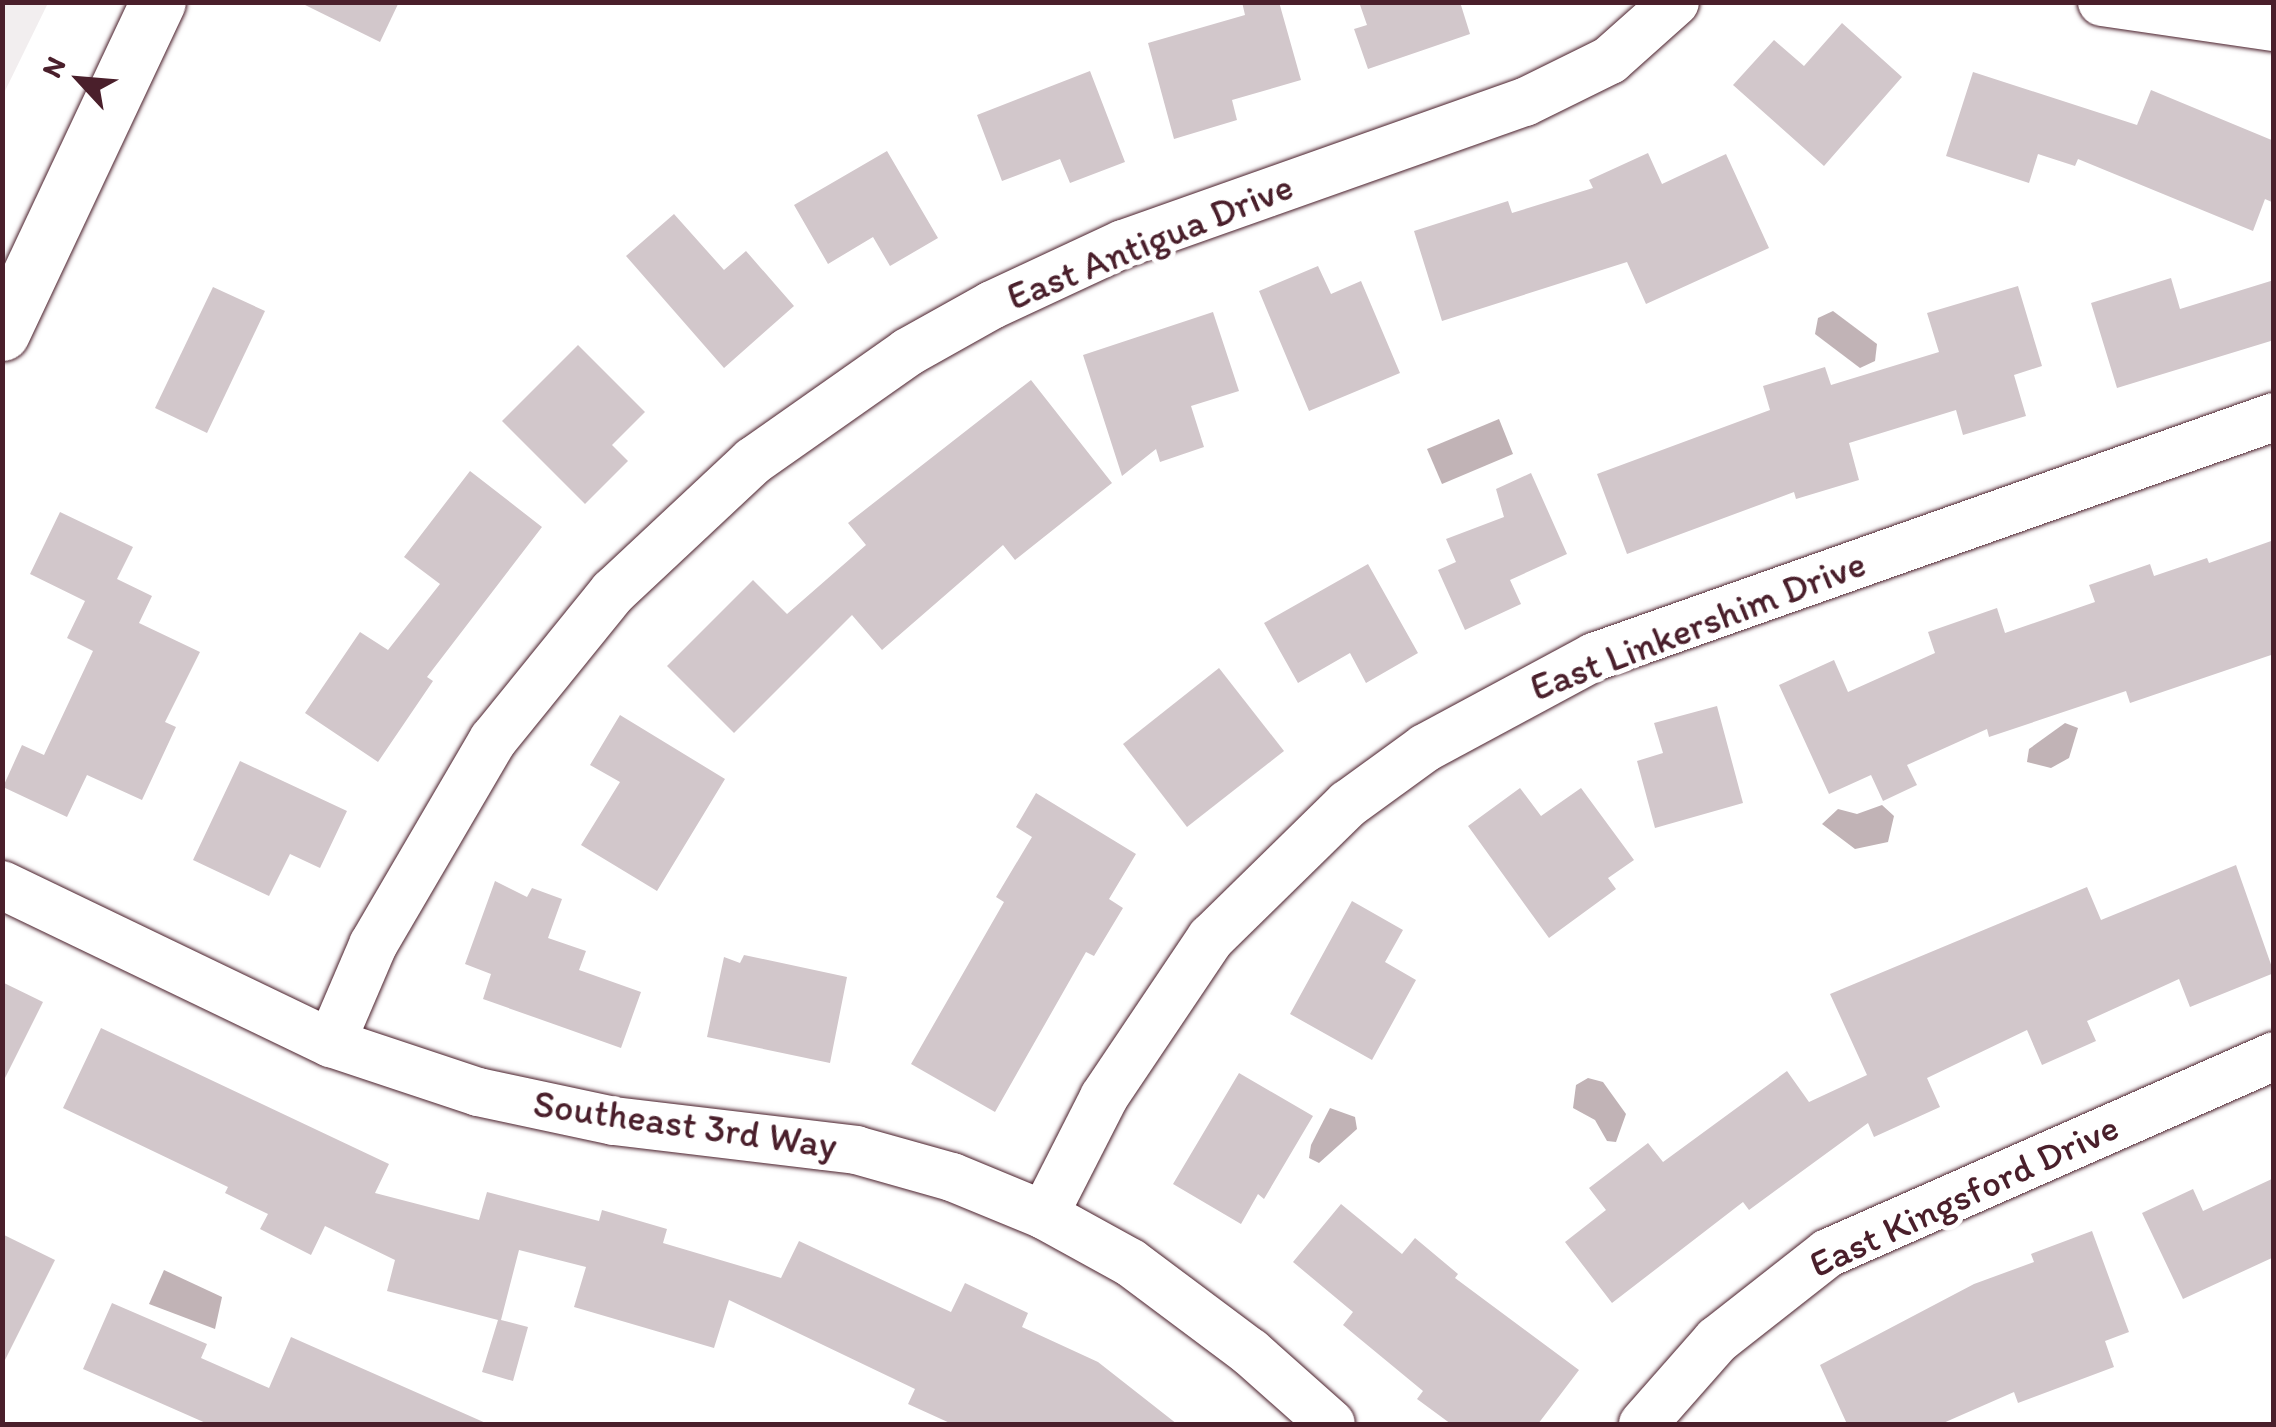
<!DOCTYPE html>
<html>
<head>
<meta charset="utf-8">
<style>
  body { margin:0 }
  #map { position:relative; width:2276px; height:1427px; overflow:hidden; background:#fff; font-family:Itim,sans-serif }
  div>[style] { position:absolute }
  .built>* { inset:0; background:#f2eeef }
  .water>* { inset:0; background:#c1b3b6 }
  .building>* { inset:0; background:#d2c7cb }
  .roads { filter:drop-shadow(0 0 2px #4a1f2b) drop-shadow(0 0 2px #4a1f2b) }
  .minor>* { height:48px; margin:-24px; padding:0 24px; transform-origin:24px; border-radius:24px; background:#fff }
  .secondary>* { height:55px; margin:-27.5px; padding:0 27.5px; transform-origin:27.5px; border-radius:27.5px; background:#fff }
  span { translate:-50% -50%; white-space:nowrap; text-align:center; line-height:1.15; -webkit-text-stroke:10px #fff; paint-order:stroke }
  .street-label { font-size:38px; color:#4a1f2b }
  .frame { position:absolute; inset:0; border:5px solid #4a1f2b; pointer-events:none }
  .north { position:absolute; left:30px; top:30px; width:100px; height:100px; -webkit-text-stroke:8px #fff; paint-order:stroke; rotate:296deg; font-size:28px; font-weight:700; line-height:40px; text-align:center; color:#4a1f2b }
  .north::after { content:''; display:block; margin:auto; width:35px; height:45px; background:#4a1f2b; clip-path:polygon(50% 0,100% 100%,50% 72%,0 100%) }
</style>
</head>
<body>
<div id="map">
  <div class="built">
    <i style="clip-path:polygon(3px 2px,48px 3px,3px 95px,2px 3px)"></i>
  </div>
  <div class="water">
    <i style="clip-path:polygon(1833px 311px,1877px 344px,1875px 361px,1860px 368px,1815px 334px,1818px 318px)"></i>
    <i style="clip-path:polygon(1499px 419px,1513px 454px,1442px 484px,1427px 449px)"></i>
    <i style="clip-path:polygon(2065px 723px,2078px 728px,2069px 758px,2051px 768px,2027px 762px,2029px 749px)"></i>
    <i style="clip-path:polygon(1882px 805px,1894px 816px,1888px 842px,1855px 849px,1822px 824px,1838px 809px,1857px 814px)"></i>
    <i style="clip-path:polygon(1588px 1078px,1603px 1082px,1626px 1114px,1616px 1142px,1607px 1141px,1595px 1120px,1573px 1108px,1576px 1085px)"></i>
    <i style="clip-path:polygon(1330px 1108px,1355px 1117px,1357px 1129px,1319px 1163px,1309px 1158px,1311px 1145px)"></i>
    <i style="clip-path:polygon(164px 1270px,222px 1297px,215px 1329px,149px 1304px)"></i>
  </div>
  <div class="building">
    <i style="clip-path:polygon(299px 2px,399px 2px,380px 42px)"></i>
    <i style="clip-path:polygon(1242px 2px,1279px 2px,1301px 80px,1232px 100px,1237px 120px,1174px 139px,1148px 43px,1245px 15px)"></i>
    <i style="clip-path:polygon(1359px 2px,1460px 2px,1470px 34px,1368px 69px,1354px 29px,1367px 25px)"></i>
    <i style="clip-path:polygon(1842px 23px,1902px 77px,1824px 166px,1733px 85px,1774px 40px,1804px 66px)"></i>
    <i style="clip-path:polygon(1090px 71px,1125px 162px,1070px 183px,1060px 159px,1002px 181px,977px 115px)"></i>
    <i style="clip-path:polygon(1973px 72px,2137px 125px,2151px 90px,2274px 141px,2274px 203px,2265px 199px,2253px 231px,2078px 159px,2075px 166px,2038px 154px,2029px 183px,1946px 156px)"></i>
    <i style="clip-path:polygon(887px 151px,938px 238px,890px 266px,873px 237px,828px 264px,794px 205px)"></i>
    <i style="clip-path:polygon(1648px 153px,1662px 184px,1726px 154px,1769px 248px,1646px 304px,1627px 262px,1442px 321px,1414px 231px,1508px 201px,1512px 213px,1593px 188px,1589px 180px)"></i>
    <i style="clip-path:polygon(674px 214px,724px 270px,746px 251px,794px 306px,724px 368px,626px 256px)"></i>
    <i style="clip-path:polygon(1318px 266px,1331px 294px,1361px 281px,1400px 373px,1309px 411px,1259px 291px)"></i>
    <i style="clip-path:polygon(2171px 278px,2180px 309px,2274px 280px,2274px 340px,2117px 388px,2091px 303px)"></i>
    <i style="clip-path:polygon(2018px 286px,2042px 366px,2014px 375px,2026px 416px,1963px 435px,1956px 410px,1849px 443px,1859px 480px,1796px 499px,1794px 492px,1627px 554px,1597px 474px,1770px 410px,1763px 386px,1825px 367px,1831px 385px,1939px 352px,1927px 313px)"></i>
    <i style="clip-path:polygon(213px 287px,265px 311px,207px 433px,155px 408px)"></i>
    <i style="clip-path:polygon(1213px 312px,1239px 391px,1191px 406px,1204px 447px,1160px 462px,1156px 449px,1122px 476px,1083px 355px)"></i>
    <i style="clip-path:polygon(578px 345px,645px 412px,612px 445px,628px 461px,585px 504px,502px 421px)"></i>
    <i style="clip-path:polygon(1031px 380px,1112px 483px,1015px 560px,1003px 545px,882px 650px,852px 615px,734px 733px,667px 666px,753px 580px,787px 614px,866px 545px,848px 523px)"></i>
    <i style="clip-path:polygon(470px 471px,542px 527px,427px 677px,433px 681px,378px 762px,305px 713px,360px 632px,388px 650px,440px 584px,404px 557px)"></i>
    <i style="clip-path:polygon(1531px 473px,1567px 554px,1510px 580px,1521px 604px,1465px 630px,1438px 570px,1456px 562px,1446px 539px,1504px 517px,1496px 489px)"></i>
    <i style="clip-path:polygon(60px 512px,133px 547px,117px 579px,152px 596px,139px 623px,200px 652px,165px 722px,176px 727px,142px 800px,87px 775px,67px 817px,3px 787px,22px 745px,44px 755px,93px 651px,67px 638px,85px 601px,30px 574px)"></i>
    <i style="clip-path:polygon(2274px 540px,2274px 654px,2130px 703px,2126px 691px,1989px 737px,1987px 729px,1907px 765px,1917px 785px,1883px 801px,1871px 775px,1829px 794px,1779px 685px,1834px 660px,1848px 692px,1935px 653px,1928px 632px,1997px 608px,2005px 633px,2095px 602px,2089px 585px,2150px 564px,2154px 576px,2207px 558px,2209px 563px)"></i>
    <i style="clip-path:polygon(1368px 564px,1418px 653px,1366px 683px,1350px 653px,1298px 683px,1264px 623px)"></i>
    <i style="clip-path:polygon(1219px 668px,1284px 751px,1187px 827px,1123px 744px)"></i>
    <i style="clip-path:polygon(1717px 706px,1743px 803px,1655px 828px,1637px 761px,1663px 753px,1654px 723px)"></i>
    <i style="clip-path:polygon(620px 715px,725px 779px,657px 891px,581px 845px,620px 782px,590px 765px)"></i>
    <i style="clip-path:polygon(240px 761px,347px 811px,320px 868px,290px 854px,269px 896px,193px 860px)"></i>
    <i style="clip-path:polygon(1520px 788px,1541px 816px,1581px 788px,1634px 860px,1608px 878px,1616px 889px,1549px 938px,1468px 826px)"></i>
    <i style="clip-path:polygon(1036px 793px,1136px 854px,1109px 899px,1123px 908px,1094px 956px,1086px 952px,995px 1112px,911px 1064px,1004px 902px,996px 897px,1032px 837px,1016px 827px)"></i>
    <i style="clip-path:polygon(2236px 865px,2274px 973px,2190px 1007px,2179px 979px,2087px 1021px,2096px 1041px,2042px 1065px,2027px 1030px,1927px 1078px,1940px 1107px,1874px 1137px,1868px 1123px,1749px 1210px,1743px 1202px,1612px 1303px,1565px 1242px,1606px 1210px,1589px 1188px,1648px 1143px,1663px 1162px,1787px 1071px,1809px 1102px,1867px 1075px,1830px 994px,2087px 887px,2101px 920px)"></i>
    <i style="clip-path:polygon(495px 881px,527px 897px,532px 888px,562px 899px,548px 938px,586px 951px,579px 970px,641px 992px,621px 1048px,483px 999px,491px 974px,465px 964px)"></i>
    <i style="clip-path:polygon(1352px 901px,1403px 930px,1385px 962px,1416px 980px,1372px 1060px,1290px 1014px)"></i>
    <i style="clip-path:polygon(744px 955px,847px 977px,830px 1063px,707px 1037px,724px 957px,740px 963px)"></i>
    <i style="clip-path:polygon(2px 982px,43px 1002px,2px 1084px)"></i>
    <i style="clip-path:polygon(101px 1028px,389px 1164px,375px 1193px,479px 1220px,487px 1192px,599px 1221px,602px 1210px,667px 1229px,663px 1243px,781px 1278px,799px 1241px,951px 1312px,965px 1283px,1028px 1313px,1022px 1327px,1098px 1362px,1177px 1424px,952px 1424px,908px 1404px,915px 1389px,729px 1300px,714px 1348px,574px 1307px,586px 1267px,519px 1250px,501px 1320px,528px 1327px,513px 1381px,482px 1372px,498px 1320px,387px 1291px,395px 1260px,325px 1226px,311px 1255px,260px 1229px,268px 1214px,225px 1193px,228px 1187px,63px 1108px)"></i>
    <i style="clip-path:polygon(1239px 1073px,1313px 1116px,1264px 1199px,1258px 1194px,1241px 1224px,1173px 1184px)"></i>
    <i style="clip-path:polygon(2274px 1178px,2274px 1257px,2183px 1299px,2142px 1213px,2193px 1189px,2203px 1211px)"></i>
    <i style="clip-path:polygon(1341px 1204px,1402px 1254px,1415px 1238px,1458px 1274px,1455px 1278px,1579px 1370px,1538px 1424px,1451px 1424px,1417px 1399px,1423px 1391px,1343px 1325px,1353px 1312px,1293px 1262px)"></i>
    <i style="clip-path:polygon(2092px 1231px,2129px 1332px,2105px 1341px,2114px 1367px,2018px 1403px,2014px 1392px,1941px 1424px,1847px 1424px,1820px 1365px,1974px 1284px,2034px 1262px,2031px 1254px)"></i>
    <i style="clip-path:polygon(2px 1234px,55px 1260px,2px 1366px)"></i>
    <i style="clip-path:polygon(112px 1303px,207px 1344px,201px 1358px,269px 1388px,291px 1337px,488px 1424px,208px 1424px,83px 1369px)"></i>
  </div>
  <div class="roads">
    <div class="minor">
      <i style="left:2102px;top:2px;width:174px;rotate:8.3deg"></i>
      <i style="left:2px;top:885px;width:365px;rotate:25.7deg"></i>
      <i style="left:331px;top:1043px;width:155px;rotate:18.4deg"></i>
      <i style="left:478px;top:1092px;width:139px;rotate:12deg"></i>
      <i style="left:614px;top:1121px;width:244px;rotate:6.8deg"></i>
      <i style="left:856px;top:1150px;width:100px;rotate:15.7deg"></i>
      <i style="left:952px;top:1177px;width:100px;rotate:22.4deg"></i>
      <i style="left:1044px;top:1215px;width:99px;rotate:28.9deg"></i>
      <i style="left:1131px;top:1263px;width:149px;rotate:36.8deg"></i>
      <i style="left:1250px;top:1352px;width:108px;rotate:41.6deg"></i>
      <i style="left:331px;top:1043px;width:107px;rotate:-66.8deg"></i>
      <i style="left:373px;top:945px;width:238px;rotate:-59.7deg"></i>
      <i style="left:493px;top:740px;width:191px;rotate:-51deg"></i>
      <i style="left:613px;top:592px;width:192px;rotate:-43.1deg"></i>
      <i style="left:753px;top:461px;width:189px;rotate:-35.1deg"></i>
      <i style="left:908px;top:352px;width:96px;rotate:-29.2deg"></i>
      <i style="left:992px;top:305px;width:145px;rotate:-25deg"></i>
      <i style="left:1123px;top:244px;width:426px;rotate:-19.5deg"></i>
      <i style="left:1525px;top:102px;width:95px;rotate:-26.3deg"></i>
      <i style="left:1610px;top:60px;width:87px;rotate:-41.7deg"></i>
      <i style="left:1044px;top:1215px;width:132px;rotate:-63deg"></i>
      <i style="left:1104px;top:1097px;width:192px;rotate:-56.1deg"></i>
      <i style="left:1211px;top:938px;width:192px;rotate:-44.4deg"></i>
      <i style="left:1348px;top:804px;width:95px;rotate:-36deg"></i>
      <i style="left:1425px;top:748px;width:192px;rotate:-28.3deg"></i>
      <i style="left:1594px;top:657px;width:721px;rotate:-19.44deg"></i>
      <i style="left:1643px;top:1424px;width:112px;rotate:-48.6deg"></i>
      <i style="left:1717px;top:1340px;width:141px;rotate:-38.1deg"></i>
      <i style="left:1828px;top:1253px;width:488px;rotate:-23.8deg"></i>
    </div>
    <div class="secondary">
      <i style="left:2px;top:333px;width:366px;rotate:-64.8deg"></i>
    </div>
  </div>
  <div class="street-label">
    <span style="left:1150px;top:242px;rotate:-22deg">East Antigua Drive</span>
    <span style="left:1698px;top:626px;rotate:-21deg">East Linkershim Drive</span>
    <span style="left:685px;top:1125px;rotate:8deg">Southeast 3rd Way</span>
    <span style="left:1964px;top:1196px;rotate:-25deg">East Kingsford Drive</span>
  </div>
  <div class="frame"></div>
  <div class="north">N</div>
</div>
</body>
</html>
